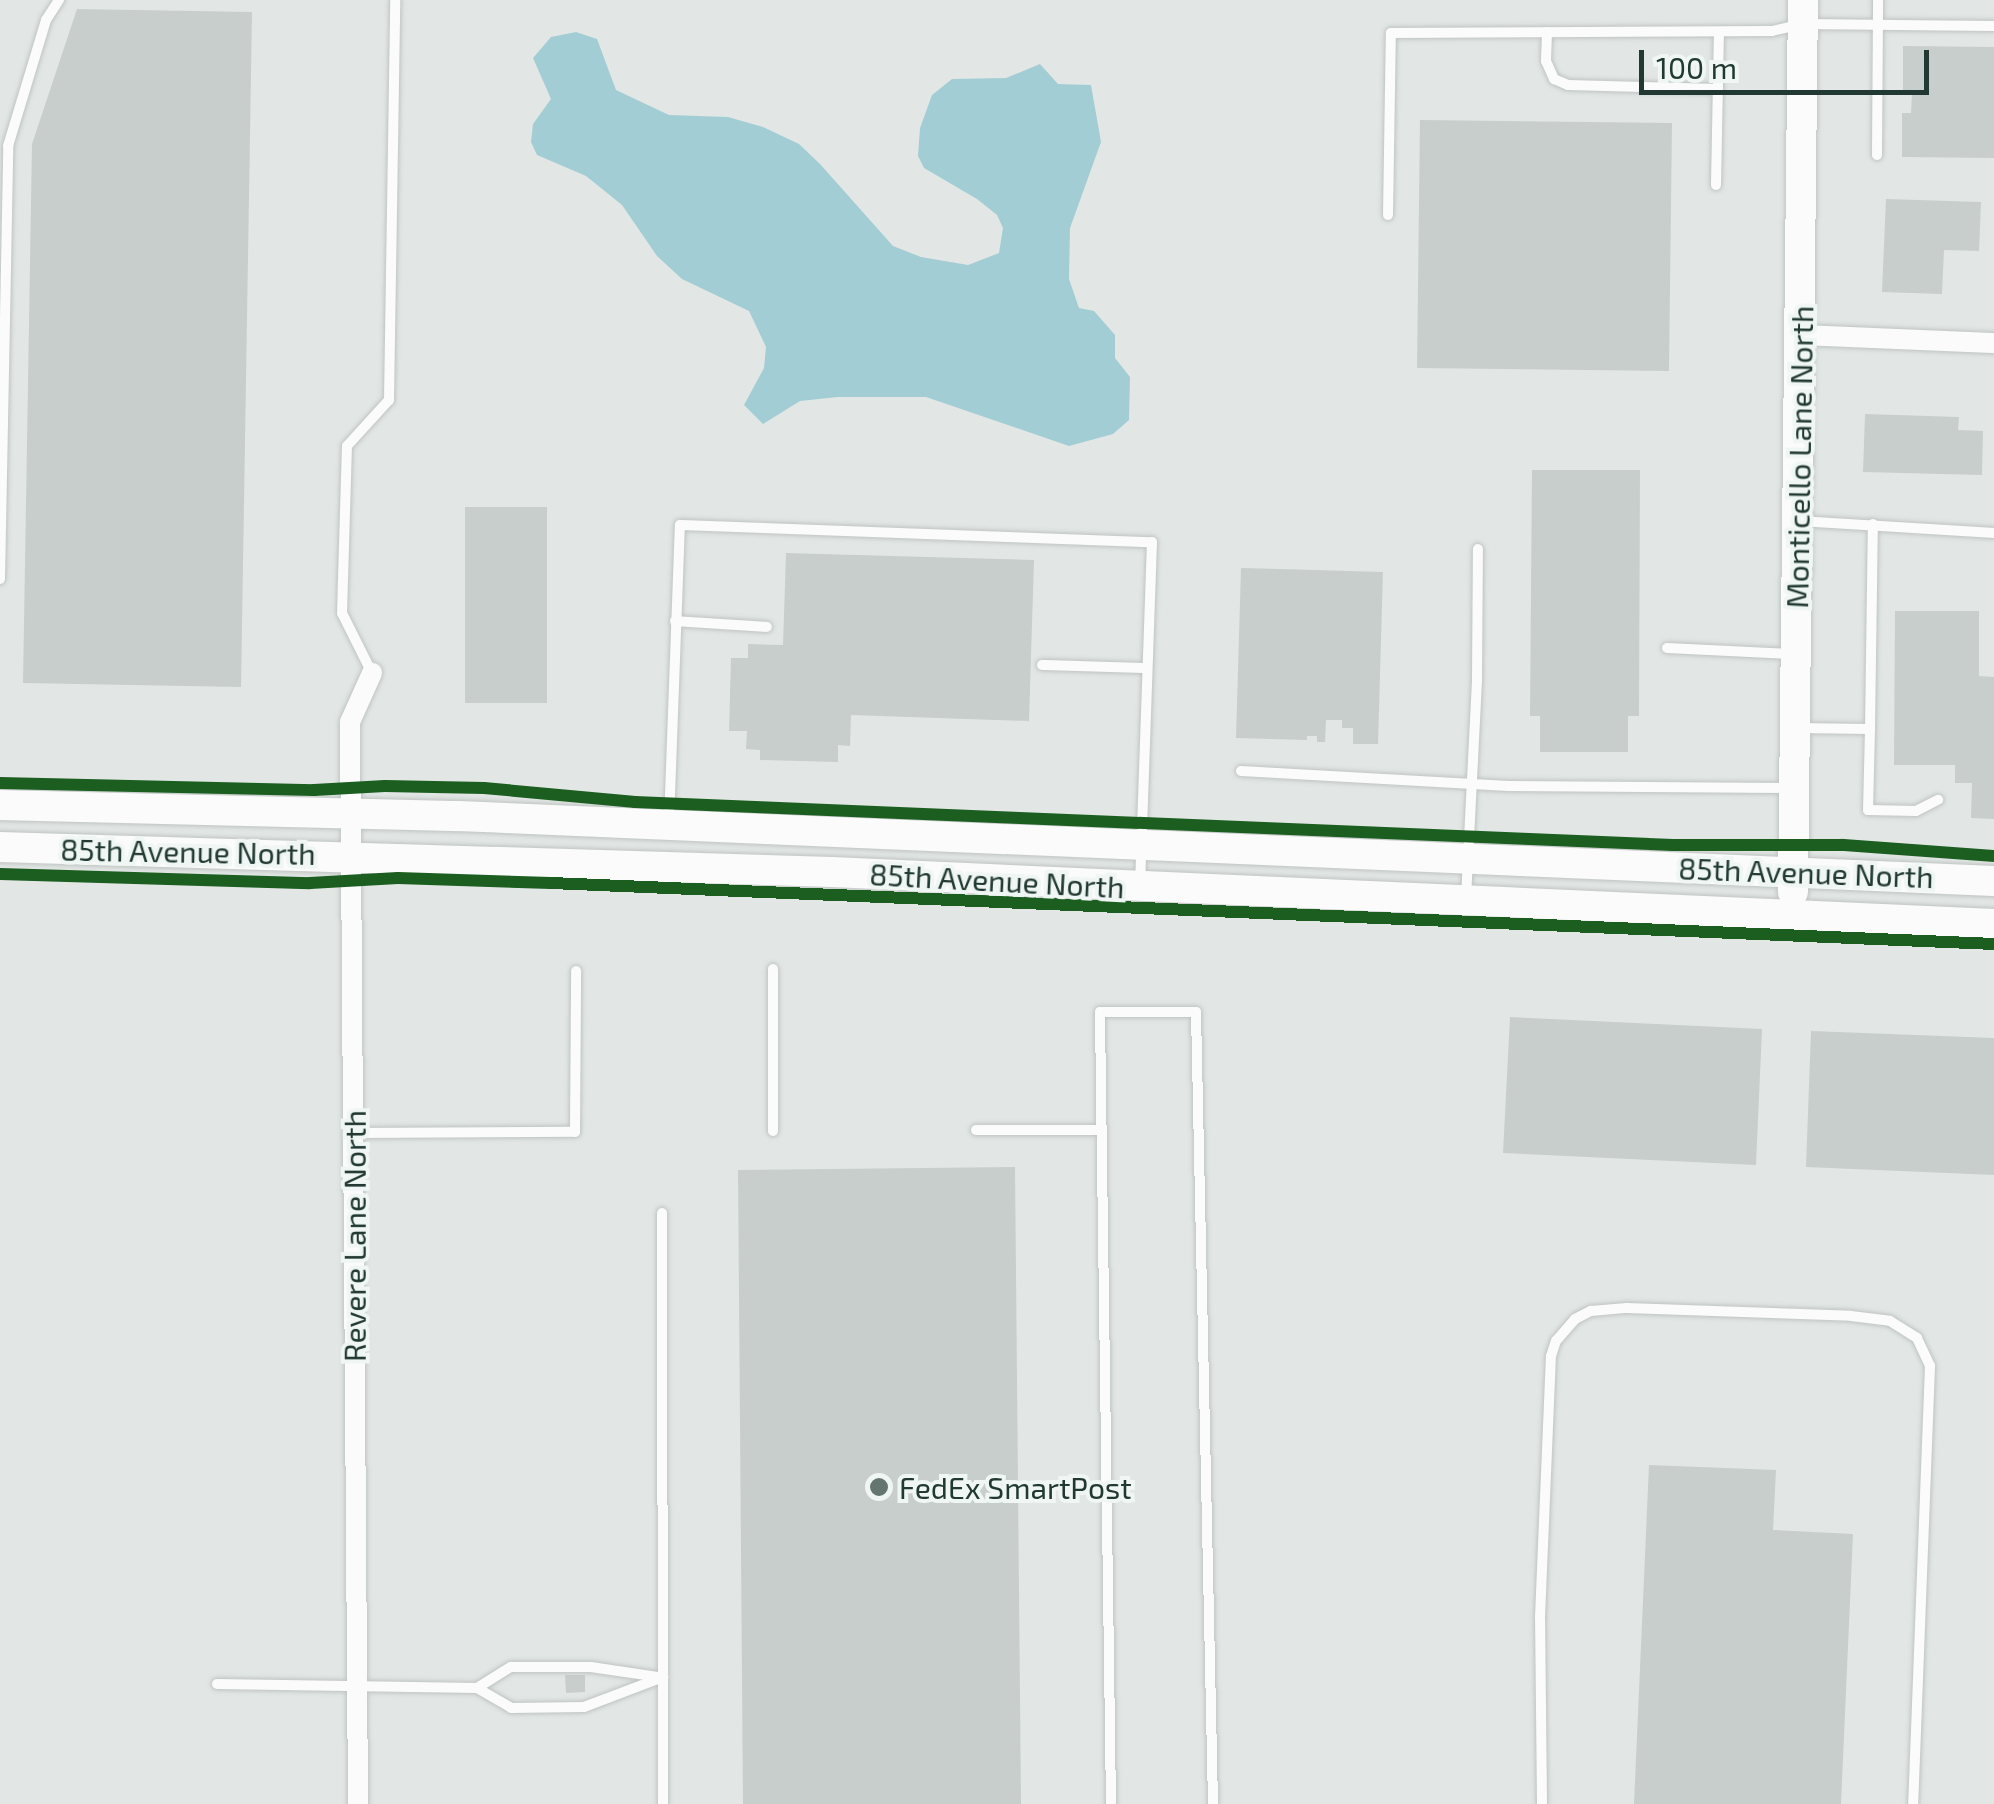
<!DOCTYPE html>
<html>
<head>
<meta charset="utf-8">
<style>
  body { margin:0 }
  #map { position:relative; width:1994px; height:1804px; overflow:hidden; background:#e2e7e5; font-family:"Exo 2",sans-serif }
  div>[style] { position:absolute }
  .water>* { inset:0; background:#a3cdd4 }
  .building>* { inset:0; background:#c8cecc }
  .roads { filter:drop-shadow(0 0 2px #bfc4c2) drop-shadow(0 0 2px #bfc4c2) }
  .lane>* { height:10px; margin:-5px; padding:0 5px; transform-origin:5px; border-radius:5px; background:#fbfbfb }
  .street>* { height:20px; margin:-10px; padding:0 10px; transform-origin:10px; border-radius:10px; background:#fbfbfb }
  .secondary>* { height:30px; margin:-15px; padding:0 15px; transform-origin:15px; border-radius:15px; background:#fbfbfb }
  .cycleway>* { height:12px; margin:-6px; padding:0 6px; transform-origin:6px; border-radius:6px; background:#1b5e20 }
  .dots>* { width:28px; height:28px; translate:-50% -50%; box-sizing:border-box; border:5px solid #eff6f3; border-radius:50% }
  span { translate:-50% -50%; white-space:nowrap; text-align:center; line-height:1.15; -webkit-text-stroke:8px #eff6f3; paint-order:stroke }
  .street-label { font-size:30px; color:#213932 }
  .poi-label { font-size:30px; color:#213932 }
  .left { translate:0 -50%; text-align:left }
  .scale { position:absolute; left:1639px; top:50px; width:290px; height:45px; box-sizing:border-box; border:5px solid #213932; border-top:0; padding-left:12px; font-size:30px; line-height:35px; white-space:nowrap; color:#213932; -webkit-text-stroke:8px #eff6f3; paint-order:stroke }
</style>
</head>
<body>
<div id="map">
  <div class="water">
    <i style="clip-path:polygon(576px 32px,597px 39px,616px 90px,669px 115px,728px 117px,763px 127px,799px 144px,820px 164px,893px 246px,921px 257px,968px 265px,999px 253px,1003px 228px,997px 215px,977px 199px,924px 168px,918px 156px,920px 128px,932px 95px,952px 79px,1006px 78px,1040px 64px,1058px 84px,1091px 85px,1101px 142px,1070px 228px,1069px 279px,1079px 308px,1094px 311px,1115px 335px,1115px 358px,1130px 377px,1129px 420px,1113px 434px,1069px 446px,926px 397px,838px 397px,800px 401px,763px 424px,744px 405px,764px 368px,766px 347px,749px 311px,682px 279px,657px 256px,622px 205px,586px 176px,537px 155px,531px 142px,533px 124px,551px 99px,533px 58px,551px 37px)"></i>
  </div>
  <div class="building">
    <i style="clip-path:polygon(77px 9px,252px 12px,241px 687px,23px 683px,32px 144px)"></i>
    <i style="clip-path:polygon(1903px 46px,1994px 47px,1994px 158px,1902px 157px,1902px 113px,1911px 113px,1912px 92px,1903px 92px)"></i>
    <i style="clip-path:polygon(1420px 120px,1672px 123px,1669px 371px,1417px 368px)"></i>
    <i style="clip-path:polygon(1886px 199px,1981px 202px,1979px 251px,1944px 250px,1942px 294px,1882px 292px)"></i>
    <i style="clip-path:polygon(1865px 414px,1959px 417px,1958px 430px,1983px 431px,1982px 475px,1863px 472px)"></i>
    <i style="clip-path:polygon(1532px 470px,1640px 470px,1639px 716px,1628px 716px,1628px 752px,1540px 752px,1540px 716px,1530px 716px)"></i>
    <i style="clip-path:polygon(465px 507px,547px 507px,547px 703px,465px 703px)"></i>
    <i style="clip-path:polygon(786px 553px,1034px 560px,1029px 721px,851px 715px,850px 746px,838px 745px,838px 762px,760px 760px,760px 750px,746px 749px,747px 731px,729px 731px,731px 658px,748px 658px,748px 644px,783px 645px)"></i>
    <i style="clip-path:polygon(1241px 568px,1383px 572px,1378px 744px,1353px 744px,1353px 728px,1342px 728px,1342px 720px,1326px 720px,1325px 742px,1317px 742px,1317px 736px,1307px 736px,1307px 740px,1236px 738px)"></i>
    <i style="clip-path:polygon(1895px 611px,1979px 611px,1979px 676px,1994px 677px,1994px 819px,1971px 818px,1972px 783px,1955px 783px,1955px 765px,1894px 765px)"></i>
    <i style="clip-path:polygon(1510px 1017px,1762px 1029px,1756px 1165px,1503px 1153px)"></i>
    <i style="clip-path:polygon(1811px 1031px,1994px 1038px,1994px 1175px,1806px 1167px)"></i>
    <i style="clip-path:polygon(1015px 1167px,1021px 1804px,743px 1804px,738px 1170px)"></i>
    <i style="clip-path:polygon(1649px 1465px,1776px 1470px,1773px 1530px,1853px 1534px,1841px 1804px,1634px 1804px)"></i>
    <i style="clip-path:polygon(565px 1675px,585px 1675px,585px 1692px,566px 1693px)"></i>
  </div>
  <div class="roads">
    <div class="lane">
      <i style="left:1547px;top:32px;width:29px;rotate:92deg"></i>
      <i style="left:1546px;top:61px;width:20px;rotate:66deg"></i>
      <i style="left:1554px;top:79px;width:15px;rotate:23deg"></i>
      <i style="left:1568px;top:85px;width:150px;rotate:1.5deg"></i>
      <i style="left:1877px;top:155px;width:155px;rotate:-89.6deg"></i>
      <i style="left:1716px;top:185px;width:153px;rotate:-88.9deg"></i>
      <i style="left:1388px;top:215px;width:182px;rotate:-89.1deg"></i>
      <i style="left:1391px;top:33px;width:381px;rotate:-0.3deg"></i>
      <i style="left:1772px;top:31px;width:32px;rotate:-13deg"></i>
      <i style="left:1803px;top:24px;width:191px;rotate:0.6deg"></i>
      <i style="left:1800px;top:521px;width:194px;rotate:3.5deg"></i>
      <i style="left:0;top:579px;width:433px;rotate:-88.9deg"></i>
      <i style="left:8px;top:146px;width:132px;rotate:-73.2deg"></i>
      <i style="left:46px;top:20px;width:24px;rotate:-57deg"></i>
      <i style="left:675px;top:621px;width:92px;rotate:3.7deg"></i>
      <i style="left:1667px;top:648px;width:124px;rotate:2.8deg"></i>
      <i style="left:1042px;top:665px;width:104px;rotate:1.7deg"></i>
      <i style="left:372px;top:673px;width:67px;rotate:-116.6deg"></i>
      <i style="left:342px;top:613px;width:167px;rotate:-88.3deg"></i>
      <i style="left:347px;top:446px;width:62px;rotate:-47.6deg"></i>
      <i style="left:389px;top:400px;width:400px;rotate:-89.1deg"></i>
      <i style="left:1796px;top:728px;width:74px;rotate:0.8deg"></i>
      <i style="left:1870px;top:729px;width:81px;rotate:91.4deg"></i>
      <i style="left:1868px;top:810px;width:48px;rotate:1.2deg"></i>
      <i style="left:1916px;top:811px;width:25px;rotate:-27deg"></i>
      <i style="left:1870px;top:729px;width:205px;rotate:-89.2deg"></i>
      <i style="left:1241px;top:771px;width:268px;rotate:3.2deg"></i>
      <i style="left:1509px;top:786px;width:280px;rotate:0.4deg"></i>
      <i style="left:669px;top:822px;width:297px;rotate:-87.9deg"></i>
      <i style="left:680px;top:525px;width:472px;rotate:2.1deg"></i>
      <i style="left:1152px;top:542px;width:338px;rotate:92deg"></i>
      <i style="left:1466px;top:898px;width:218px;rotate:-87.1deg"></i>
      <i style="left:1477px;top:680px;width:131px;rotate:-89.6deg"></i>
      <i style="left:976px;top:1130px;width:126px"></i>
      <i style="left:773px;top:1131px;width:162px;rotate:-90deg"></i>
      <i style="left:353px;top:1133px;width:222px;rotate:-0.3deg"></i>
      <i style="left:575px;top:1132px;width:161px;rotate:-89.6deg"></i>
      <i style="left:662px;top:1213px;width:591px;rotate:89.9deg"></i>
      <i style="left:217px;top:1684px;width:260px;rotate:0.9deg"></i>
      <i style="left:477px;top:1688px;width:39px;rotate:30deg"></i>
      <i style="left:511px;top:1708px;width:73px;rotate:-0.8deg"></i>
      <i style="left:584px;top:1707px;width:85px;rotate:-20.8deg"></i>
      <i style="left:477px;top:1688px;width:40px;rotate:-32deg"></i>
      <i style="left:511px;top:1667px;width:80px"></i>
      <i style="left:591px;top:1667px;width:69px;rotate:8.4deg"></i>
      <i style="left:1111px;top:1804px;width:792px;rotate:-90.8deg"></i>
      <i style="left:1100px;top:1012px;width:96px"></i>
      <i style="left:1196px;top:1012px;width:792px;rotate:88.77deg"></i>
      <i style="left:1542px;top:1804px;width:187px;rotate:-90.6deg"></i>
      <i style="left:1540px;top:1617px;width:261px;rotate:-87.6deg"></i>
      <i style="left:1551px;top:1356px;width:16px;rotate:-72deg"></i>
      <i style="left:1556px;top:1341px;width:29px;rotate:-49deg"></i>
      <i style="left:1575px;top:1319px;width:18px;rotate:-27deg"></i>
      <i style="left:1591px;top:1311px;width:36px;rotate:-5deg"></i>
      <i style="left:1627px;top:1308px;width:224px;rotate:2deg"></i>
      <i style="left:1851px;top:1316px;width:39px;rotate:7deg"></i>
      <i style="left:1890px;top:1321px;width:32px;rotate:32deg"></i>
      <i style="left:1917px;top:1338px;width:31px;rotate:65deg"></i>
      <i style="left:1930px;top:1366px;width:438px;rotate:92.2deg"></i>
    </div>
    <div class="street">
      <i style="left:1800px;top:335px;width:194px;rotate:2.4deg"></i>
      <i style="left:358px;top:1804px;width:1082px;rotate:-90.42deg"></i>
      <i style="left:350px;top:722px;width:54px;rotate:-65.8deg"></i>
    </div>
    <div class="secondary">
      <i style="left:0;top:805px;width:458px;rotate:1.4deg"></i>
      <i style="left:458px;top:816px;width:1537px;rotate:2.42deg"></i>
      <i style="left:0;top:847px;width:832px;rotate:1.72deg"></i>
      <i style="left:832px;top:872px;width:1163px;rotate:2.56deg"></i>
      <i style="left:1793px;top:892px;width:892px;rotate:-89.36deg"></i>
    </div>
  </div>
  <div class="cycleway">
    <i style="left:0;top:783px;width:314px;rotate:1.3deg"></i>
    <i style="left:314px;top:790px;width:71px;rotate:-3.2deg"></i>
    <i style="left:385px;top:786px;width:99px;rotate:1.2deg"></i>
    <i style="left:484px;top:788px;width:152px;rotate:5.3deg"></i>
    <i style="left:635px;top:802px;width:1039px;rotate:2.37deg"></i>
    <i style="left:1673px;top:845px;width:170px"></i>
    <i style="left:1843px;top:845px;width:151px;rotate:4.2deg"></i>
    <i style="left:0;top:874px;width:310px;rotate:1.7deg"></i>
    <i style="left:310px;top:883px;width:88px;rotate:-3.3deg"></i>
    <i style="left:398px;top:878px;width:153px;rotate:1.9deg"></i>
    <i style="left:551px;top:883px;width:1444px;rotate:2.42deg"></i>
  </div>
  <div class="dots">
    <i style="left:879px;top:1487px;background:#657671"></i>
  </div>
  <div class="street-label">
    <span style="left:1799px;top:457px;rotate:-89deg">Monticello Lane North</span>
    <span style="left:188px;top:851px;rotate:1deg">85th Avenue North</span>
    <span style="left:1806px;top:872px;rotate:2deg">85th Avenue North</span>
    <span style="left:997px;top:880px;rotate:3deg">85th Avenue North</span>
    <span style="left:354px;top:1236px;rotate:-90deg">Revere Lane North</span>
  </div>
  <div class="poi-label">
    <span class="left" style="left:899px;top:1487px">FedEx SmartPost</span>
  </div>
  <div class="scale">100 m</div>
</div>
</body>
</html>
